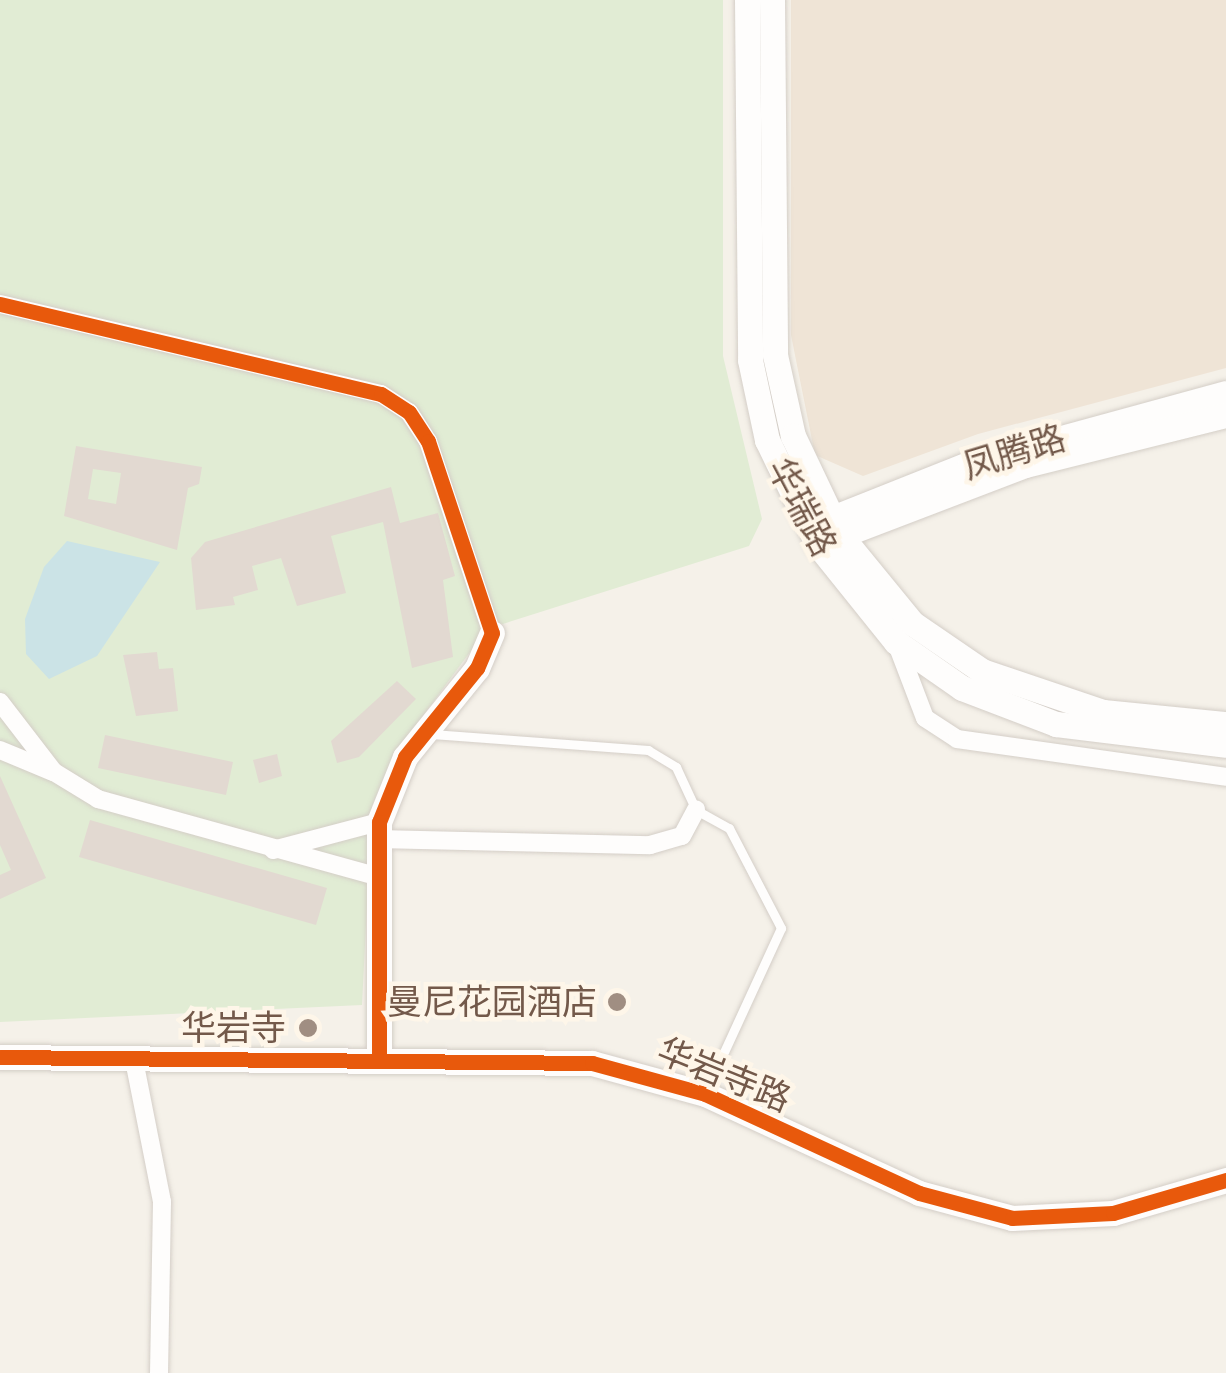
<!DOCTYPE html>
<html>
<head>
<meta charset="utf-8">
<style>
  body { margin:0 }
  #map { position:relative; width:1226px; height:1373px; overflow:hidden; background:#f5f1e9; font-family:Rubik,"Noto Sans SC",sans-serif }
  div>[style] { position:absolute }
  .residential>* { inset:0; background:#efe4d6 }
  .green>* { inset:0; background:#e1ecd4 }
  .water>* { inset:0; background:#cbe3e6 }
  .building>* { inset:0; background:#e2d9d1 }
  .roads { filter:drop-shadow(0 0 2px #d4cec7) drop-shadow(0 0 2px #d4cec7) }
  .lane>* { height:9px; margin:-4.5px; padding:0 4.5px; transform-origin:4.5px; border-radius:4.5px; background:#fefdfc }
  .street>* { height:18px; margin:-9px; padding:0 9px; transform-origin:9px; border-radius:9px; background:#fefdfc }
  .secondary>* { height:25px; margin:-12.5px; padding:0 12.5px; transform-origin:12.5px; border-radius:12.5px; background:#fefdfc }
  .cycleway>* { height:15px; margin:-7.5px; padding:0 7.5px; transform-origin:7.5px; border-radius:7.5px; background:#e8590c }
  .dots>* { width:28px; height:28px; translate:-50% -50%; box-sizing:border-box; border:5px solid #fef6e9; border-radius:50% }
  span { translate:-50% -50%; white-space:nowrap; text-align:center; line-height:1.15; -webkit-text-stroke:9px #fef6e9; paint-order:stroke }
  .street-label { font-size:35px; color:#73594a }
  .poi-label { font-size:35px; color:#73594a }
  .right { translate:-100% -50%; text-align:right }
</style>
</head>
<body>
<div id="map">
  <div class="residential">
    <i style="clip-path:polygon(791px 0,1226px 0,1226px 368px,978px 434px,863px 476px,815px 455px,791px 335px)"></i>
  </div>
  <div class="green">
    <i style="clip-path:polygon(0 0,723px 0,723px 356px,762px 519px,749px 546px,487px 629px,394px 755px,372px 806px,362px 1005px,0 1022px)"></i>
  </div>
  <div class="water">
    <i style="clip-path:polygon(67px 541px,160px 562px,97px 656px,49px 679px,26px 654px,25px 619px,44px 567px)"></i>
  </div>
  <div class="building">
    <i style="clip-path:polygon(evenodd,76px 446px,202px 467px,199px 484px,188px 488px,177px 550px,64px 516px,76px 446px,93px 469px,121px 473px,116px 504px,88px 499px,93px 469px)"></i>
    <i style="clip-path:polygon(391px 487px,400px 523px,438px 513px,455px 576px,443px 580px,453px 657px,412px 668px,383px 522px,331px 536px,346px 593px,297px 606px,281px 558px,252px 566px,258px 590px,233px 597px,235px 605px,196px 610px,191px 558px,205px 542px)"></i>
    <i style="clip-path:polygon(157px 652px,159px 669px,173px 668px,178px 711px,136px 716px,123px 655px)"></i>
    <i style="clip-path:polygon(397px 681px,416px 699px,359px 757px,337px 763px,331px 741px)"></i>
    <i style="clip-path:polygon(105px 735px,233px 762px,226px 795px,98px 768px)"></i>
    <i style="clip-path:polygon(277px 754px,282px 776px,259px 783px,253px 760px)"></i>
    <i style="clip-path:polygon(0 776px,46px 878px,0 899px,0 875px,11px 870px,0 845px)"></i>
    <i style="clip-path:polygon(90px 820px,327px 888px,316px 925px,79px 857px)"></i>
  </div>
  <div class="roads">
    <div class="lane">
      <i style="left:432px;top:734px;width:217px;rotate:4.2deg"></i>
      <i style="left:648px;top:750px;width:33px;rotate:31deg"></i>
      <i style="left:676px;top:767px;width:47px;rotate:65.1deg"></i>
      <i style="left:696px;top:810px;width:38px;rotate:29deg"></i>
      <i style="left:729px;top:828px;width:113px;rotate:62.5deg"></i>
      <i style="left:781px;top:928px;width:179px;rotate:114.7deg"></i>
    </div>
    <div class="street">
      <i style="left:0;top:304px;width:391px;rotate:13.3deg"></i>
      <i style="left:381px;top:394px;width:33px;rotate:33deg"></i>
      <i style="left:409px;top:412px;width:35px;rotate:57deg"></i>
      <i style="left:428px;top:441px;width:202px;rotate:71.6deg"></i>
      <i style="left:896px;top:642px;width:81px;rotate:69.1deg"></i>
      <i style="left:925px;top:718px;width:38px;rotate:33deg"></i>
      <i style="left:957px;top:739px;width:272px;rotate:8deg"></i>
      <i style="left:0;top:702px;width:88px;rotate:52.4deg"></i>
      <i style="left:54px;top:772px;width:52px;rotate:31.5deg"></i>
      <i style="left:98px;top:799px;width:288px;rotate:15.5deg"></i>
      <i style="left:0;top:750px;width:57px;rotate:22.5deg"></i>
      <i style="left:377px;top:839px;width:273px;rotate:1.3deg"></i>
      <i style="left:650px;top:845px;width:33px;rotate:-16deg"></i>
      <i style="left:682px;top:836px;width:30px;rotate:-62deg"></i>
      <i style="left:273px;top:850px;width:110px;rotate:-14.8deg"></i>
      <i style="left:133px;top:1055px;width:150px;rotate:78.8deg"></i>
      <i style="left:162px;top:1202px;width:171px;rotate:91deg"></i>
    </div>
    <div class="secondary">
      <i style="left:747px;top:0;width:360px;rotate:89.5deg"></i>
      <i style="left:750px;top:360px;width:82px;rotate:78deg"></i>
      <i style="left:767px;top:440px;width:117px;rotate:64.1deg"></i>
      <i style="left:818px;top:545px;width:124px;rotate:51.2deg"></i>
      <i style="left:896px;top:642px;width:80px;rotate:34.9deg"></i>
      <i style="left:962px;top:688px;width:101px;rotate:21deg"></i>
      <i style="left:1056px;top:724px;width:171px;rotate:7deg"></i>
      <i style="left:772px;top:0;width:355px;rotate:89.5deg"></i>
      <i style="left:775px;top:355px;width:83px;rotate:77.5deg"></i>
      <i style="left:793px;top:436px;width:110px;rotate:64.6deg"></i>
      <i style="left:840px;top:535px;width:114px;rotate:50.7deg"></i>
      <i style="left:912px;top:623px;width:85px;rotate:34.4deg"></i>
      <i style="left:982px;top:671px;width:128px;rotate:18.7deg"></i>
      <i style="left:1103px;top:712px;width:124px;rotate:5.6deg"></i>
      <i style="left:817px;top:524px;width:165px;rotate:-21.7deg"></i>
      <i style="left:970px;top:463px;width:265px;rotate:-15.3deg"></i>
      <i style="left:826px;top:541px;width:213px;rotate:-20.9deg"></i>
      <i style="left:1025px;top:465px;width:207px;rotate:-14deg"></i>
      <i style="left:379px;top:1054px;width:232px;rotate:-90deg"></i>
      <i style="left:379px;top:822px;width:70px;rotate:-68.2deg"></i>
      <i style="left:405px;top:757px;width:114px;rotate:-51deg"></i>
      <i style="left:477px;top:668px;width:38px;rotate:-67deg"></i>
      <i style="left:0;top:1057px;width:592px;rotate:0.58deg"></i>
      <i style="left:592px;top:1063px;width:117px;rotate:15.3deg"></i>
      <i style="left:705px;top:1094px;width:236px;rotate:24.8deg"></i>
      <i style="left:919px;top:1193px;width:96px;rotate:15deg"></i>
      <i style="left:1012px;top:1218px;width:101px;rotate:-2.8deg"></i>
      <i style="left:1113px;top:1213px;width:118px;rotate:-16.3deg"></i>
    </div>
  </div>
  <div class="cycleway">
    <i style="left:0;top:304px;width:391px;rotate:13.3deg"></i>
    <i style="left:381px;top:394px;width:33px;rotate:33deg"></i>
    <i style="left:409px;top:412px;width:35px;rotate:57deg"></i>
    <i style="left:428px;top:441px;width:202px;rotate:71.6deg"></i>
    <i style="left:492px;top:633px;width:38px;rotate:113deg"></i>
    <i style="left:477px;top:668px;width:114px;rotate:129deg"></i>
    <i style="left:405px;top:757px;width:70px;rotate:111.8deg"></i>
    <i style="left:379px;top:822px;width:232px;rotate:90deg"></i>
    <i style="left:0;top:1057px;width:592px;rotate:0.58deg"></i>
    <i style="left:592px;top:1063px;width:117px;rotate:15.3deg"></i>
    <i style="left:705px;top:1094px;width:236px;rotate:24.8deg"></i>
    <i style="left:919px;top:1193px;width:96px;rotate:15deg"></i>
    <i style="left:1012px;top:1218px;width:101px;rotate:-2.8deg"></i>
    <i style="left:1113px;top:1213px;width:118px;rotate:-16.3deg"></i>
  </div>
  <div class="dots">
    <i style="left:617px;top:1002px;background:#a08e82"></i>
    <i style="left:308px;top:1028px;background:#a08e82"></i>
  </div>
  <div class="street-label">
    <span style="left:1014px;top:452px;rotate:-17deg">凤腾路</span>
    <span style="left:802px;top:507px;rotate:62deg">华瑞路</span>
    <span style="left:724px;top:1075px;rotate:22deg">华岩寺路</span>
  </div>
  <div class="poi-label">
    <span class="right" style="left:597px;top:1002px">曼尼花园酒店</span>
    <span class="right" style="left:286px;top:1028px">华岩寺</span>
  </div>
</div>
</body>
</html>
